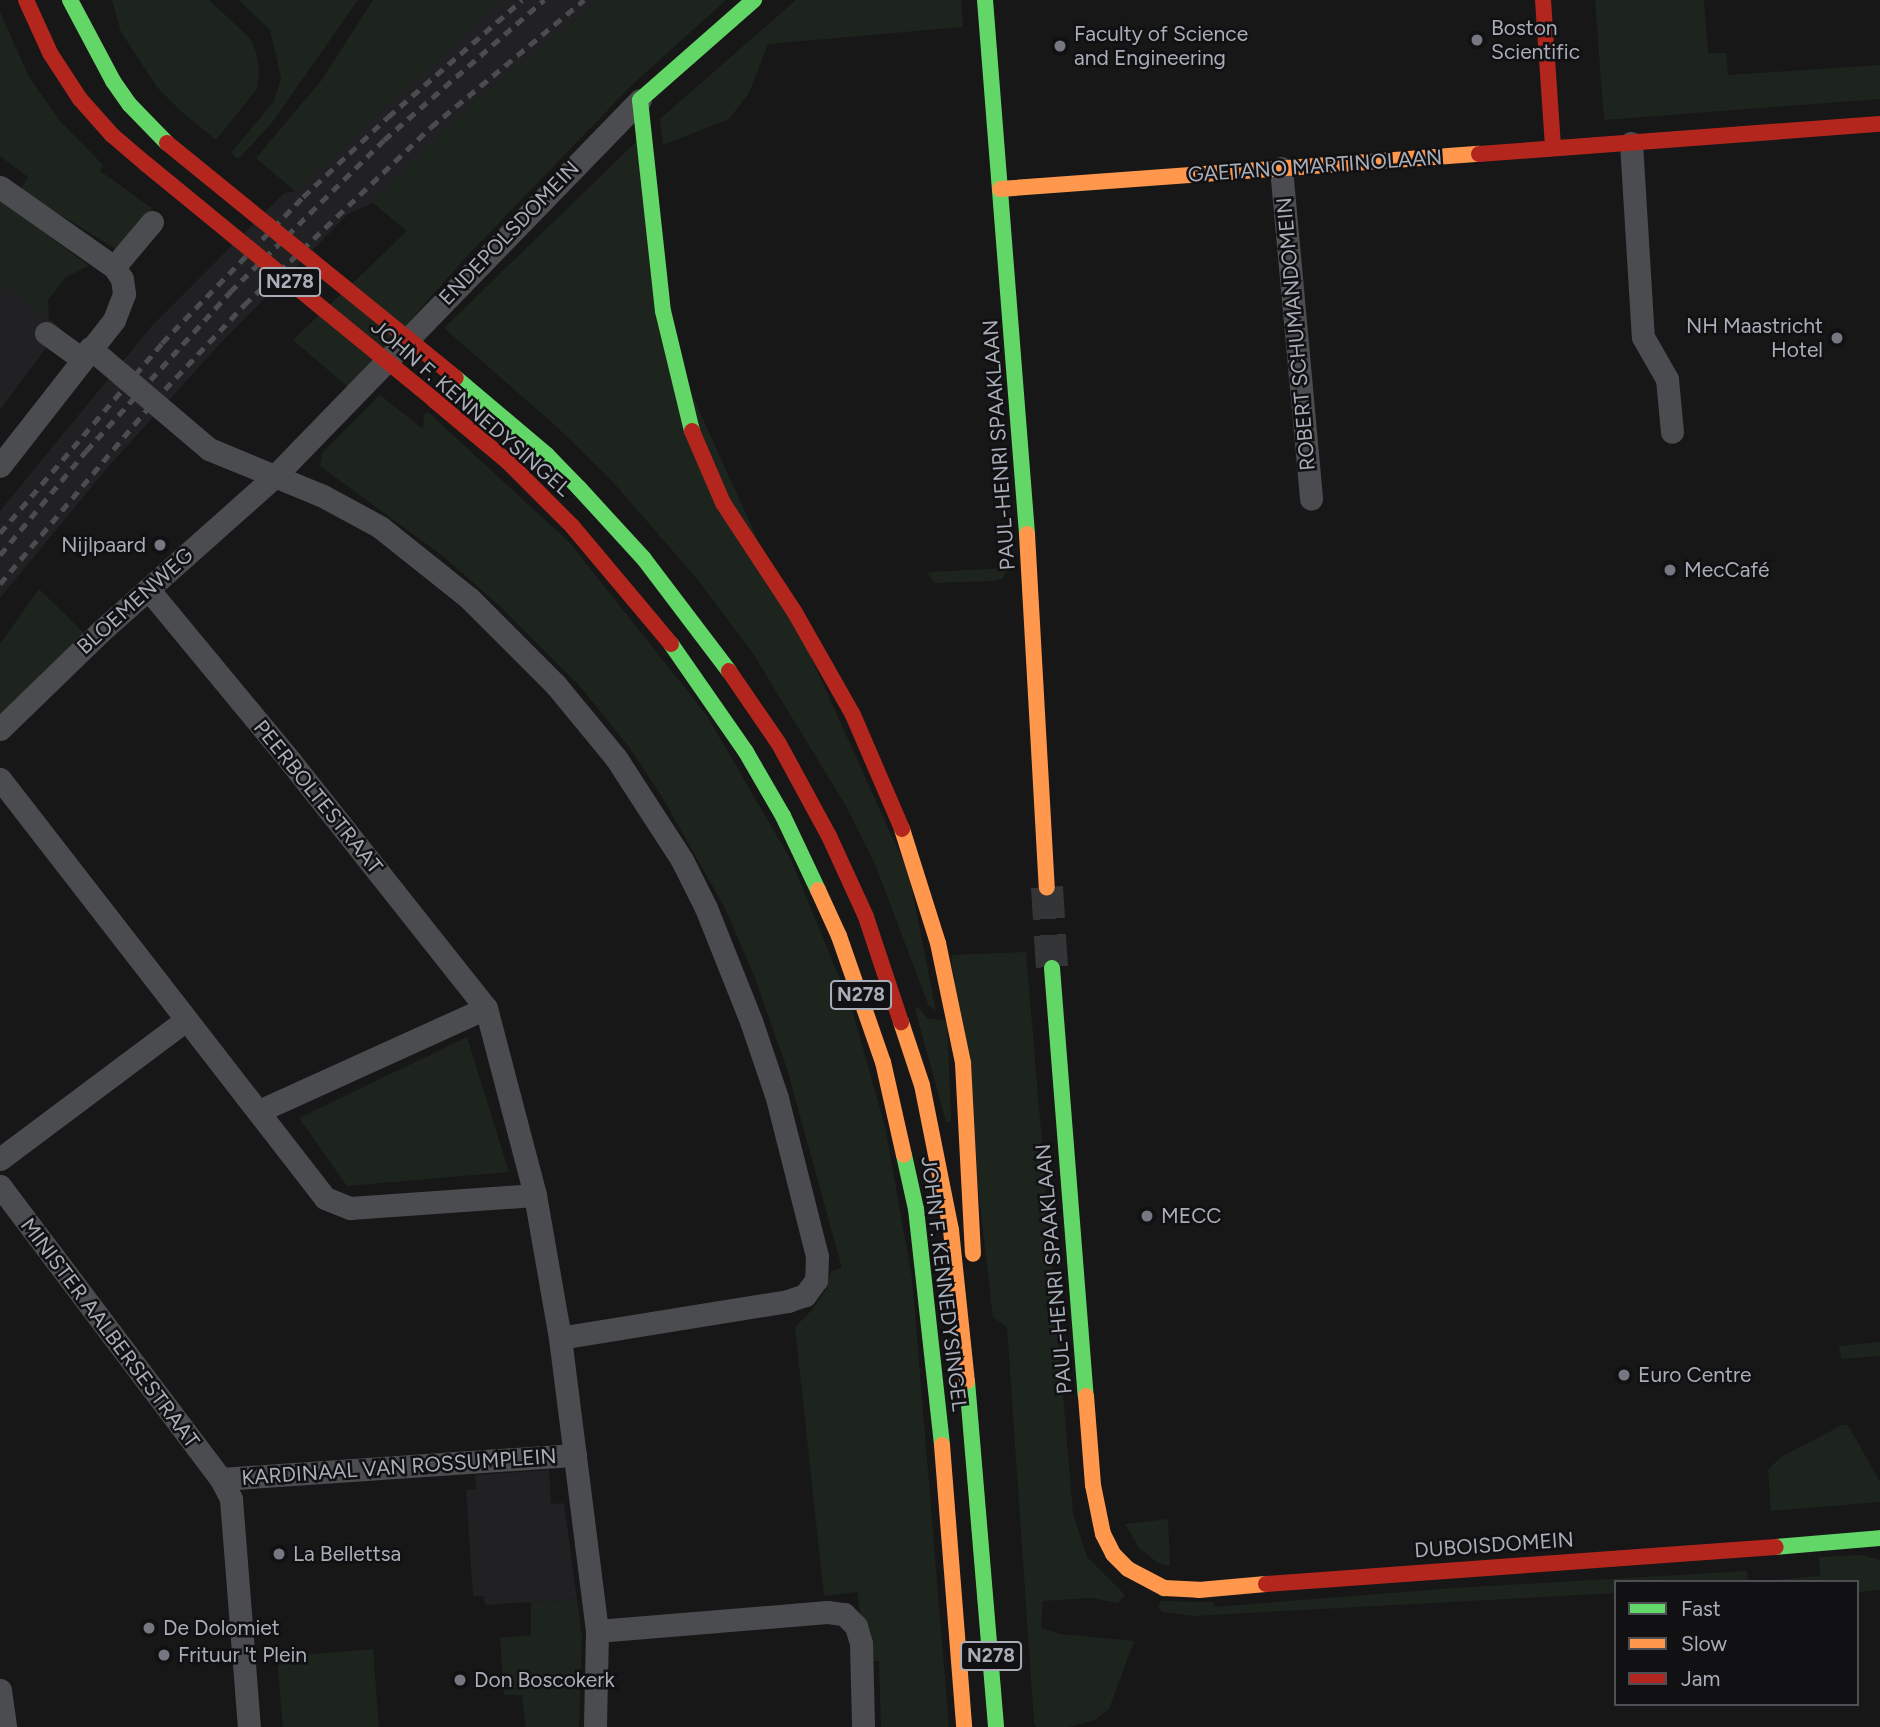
<!DOCTYPE html>
<html>
<head>
<meta charset="utf-8">
<style>
  body { margin:0 }
  #map { position:relative; width:1880px; height:1727px; overflow:hidden; background:#171717; font-family:Figtree,sans-serif }
  div>[style] { position:absolute }
  .built>* { inset:0; background:#212123 }
  .green>* { inset:0; background:#1d241e }
  .secondary-tunnel>* { height:32px; margin-top:-16px; transform-origin:0; background:repeating-linear-gradient(90deg,#343537 0 32px,transparent 0 48px) }
  .street>* { height:23px; margin:-11.5px; padding:0 11.5px; transform-origin:11.5px; border-radius:11.5px; background:#4b4c50 }
  .fast>* { height:16px; margin:-8px; padding:0 8px; transform-origin:8px; border-radius:8px; background:#63d668 }
  .slow>* { height:16px; margin:-8px; padding:0 8px; transform-origin:8px; border-radius:8px; background:#ff974d }
  .jam>* { height:16px; margin:-8px; padding:0 8px; transform-origin:8px; border-radius:8px; background:#b3261e }
  .rail>* { height:5px; margin-top:-2.5px; transform-origin:0; background:repeating-linear-gradient(90deg,#4b4c4f 0 9px,transparent 0 16px) }
  .jam-bridge>* { height:16px; margin:-8px; padding:0 8px; transform-origin:8px; border-radius:8px; background:#b3261e }
  .dots>* { width:19px; height:19px; translate:-50% -50%; box-sizing:border-box; border:4px solid #111113; border-radius:50% }
  span { translate:-50% -50%; white-space:nowrap; text-align:center; line-height:1.15; -webkit-text-stroke:5px #111113; paint-order:stroke }
  .shield-label span { padding:2px 5px; background:#111113; border:2px solid; border-radius:5px; -webkit-text-stroke-width:0 }
  .shield-label { font-size:19px; color:#a8adb8; font-weight:700 }
  .poi-label { font-size:21px; color:#a8adb8 }
  .left { translate:0 -50%; text-align:left }
  .right { translate:-100% -50%; text-align:right }
  .street-label { font-size:21px; color:#a8adb8 }
  .legend { position:absolute; left:1614px; top:1580px; width:245px; height:126px; box-sizing:border-box; background:#111113; border:2px solid #4d4f55; margin:0; padding:9px 12px; list-style:none; font-size:21px; color:#a8adb8 }
  .legend li { display:flex; align-items:center; gap:14px; height:35px }
  .legend b { width:35px; border:2px solid #4d4f55 }
</style>
</head>
<body>
<div id="map">
  <div class="built">
    <i style="clip-path:polygon(502px 0,599px 0,478px 98px,373px 203px,348px 214px,217px 347px,108px 467px,0 598px,0 511px,150px 328px,284px 193px,295px 191px)"></i>
    <i style="clip-path:polygon(0 282px,61px 328px,0 410px)"></i>
    <i style="clip-path:polygon(549px 1470px,551px 1504px,564px 1503px,577px 1599px,485px 1605px,484px 1596px,473px 1596px,466px 1490px,476px 1489px,475px 1475px)"></i>
  </div>
  <div class="green">
    <i style="clip-path:polygon(112px 0,209px 0,250px 38px,256px 52px,259px 72px,257px 89px,216px 140px,182px 112px,157px 87px,121px 32px)"></i>
    <i style="clip-path:polygon(239px 0,358px 0,271px 124px,238px 159px,231px 153px,274px 101px,281px 78px,270px 30px)"></i>
    <i style="clip-path:polygon(373px 0,502px 0,295px 191px,256px 158px,321px 81px)"></i>
    <i style="clip-path:polygon(599px 0,726px 0,635px 82px,466px 257px,350px 389px,293px 340px,407px 231px,373px 203px,478px 98px)"></i>
    <i style="clip-path:polygon(796px 0,961px 0,963px 27px,768px 44px,749px 93px,729px 119px,663px 145px,660px 119px)"></i>
    <i style="clip-path:polygon(1595px 0,1704px 0,1708px 53px,1726px 53px,1728px 75px,1880px 65px,1880px 99px,1604px 120px)"></i>
    <i style="clip-path:polygon(0 12px,29px 77px,60px 121px,103px 165px,100px 171px,153px 209px,116px 249px,20px 190px,28px 177px,0 156px)"></i>
    <i style="clip-path:polygon(637px 141px,655px 313px,909px 874px,936px 1012px,928px 1004px,875px 864px,846px 806px,754px 655px,698px 580px,612px 481px,557px 427px,444px 328px)"></i>
    <i style="clip-path:polygon(0 199px,89px 266px,66px 277px,48px 300px,49px 319px,0 282px)"></i>
    <i style="clip-path:polygon(380px 395px,423px 429px,424px 415px,428px 412px,570px 543px,707px 716px,791px 860px,851px 1006px,885px 1127px,912px 1277px,949px 1727px,881px 1727px,879px 1661px,868px 1661px,857px 1592px,824px 1596px,795px 1327px,812px 1310px,826px 1289px,831px 1271px,842px 1268px,787px 1069px,755px 978px,725px 908px,662px 797px,632px 751px,579px 685px,500px 606px,444px 557px,320px 466px,322px 453px)"></i>
    <i style="clip-path:polygon(1009px 568px,1002px 579px,994px 581px,934px 583px,927px 572px)"></i>
    <i style="clip-path:polygon(39px 589px,84px 633px,0 714px,0 644px)"></i>
    <i style="clip-path:polygon(1026px 952px,1073px 1514px,1087px 1557px,1125px 1595px,1118px 1603px,1091px 1598px,1043px 1601px,1041px 1628px,1061px 1634px,1134px 1641px,1109px 1709px,1095px 1720px,1069px 1727px,1036px 1727px,1034px 1722px,1007px 1327px,993px 1317px,951px 955px)"></i>
    <i style="clip-path:polygon(919px 1008px,927px 1018px,947px 1021px,951px 1121px,946px 1122px,915px 1009px)"></i>
    <i style="clip-path:polygon(467px 1037px,509px 1172px,347px 1186px,299px 1118px)"></i>
    <i style="clip-path:polygon(1880px 1342px,1880px 1356px,1841px 1359px,1839px 1346px)"></i>
    <i style="clip-path:polygon(1842px 1425px,1848px 1425px,1880px 1482px,1880px 1502px,1771px 1511px,1768px 1470px,1781px 1457px)"></i>
    <i style="clip-path:polygon(1168px 1519px,1170px 1566px,1158px 1563px,1139px 1548px,1125px 1524px)"></i>
    <i style="clip-path:polygon(1861px 1555px,1880px 1560px,1880px 1590px,1857px 1592px,1857px 1582px,1751px 1582px,1820px 1576px,1819px 1557px)"></i>
    <i style="clip-path:polygon(1747px 1571px,1748px 1582px,1616px 1582px,1616px 1593px,1194px 1616px,1163px 1612px,1158px 1607px,1161px 1601px,1213px 1602px,1214px 1607px,1454px 1588px)"></i>
    <i style="clip-path:polygon(577px 1599px,582px 1636px,579px 1727px,526px 1727px,522px 1695px,504px 1695px,500px 1638px,531px 1635px,531px 1602px)"></i>
    <i style="clip-path:polygon(373px 1649px,379px 1727px,283px 1727px,277px 1657px)"></i>
  </div>
  <div class="secondary-tunnel">
    <i style="left:1047px;top:887px;width:81px;rotate:86.5deg"></i>
  </div>
  <div class="street">
    <i style="left:1631px;top:143px;width:194px;rotate:86.5deg"></i>
    <i style="left:1643px;top:337px;width:48px;rotate:60.3deg"></i>
    <i style="left:1667px;top:379px;width:53px;rotate:84.6deg"></i>
    <i style="left:1281px;top:168px;width:332px;rotate:84.8deg"></i>
    <i style="left:0;top:187px;width:139px;rotate:35.1deg"></i>
    <i style="left:114px;top:267px;width:14px;rotate:56deg"></i>
    <i style="left:122px;top:279px;width:15px;rotate:82deg"></i>
    <i style="left:124px;top:294px;width:28px;rotate:111deg"></i>
    <i style="left:114px;top:320px;width:185px;rotate:128deg"></i>
    <i style="left:114px;top:267px;width:59px;rotate:-49.8deg"></i>
    <i style="left:46px;top:333px;width:44px;rotate:35.8deg"></i>
    <i style="left:90px;top:348px;width:156px;rotate:40.3deg"></i>
    <i style="left:209px;top:449px;width:123px;rotate:22.4deg"></i>
    <i style="left:323px;top:496px;width:65px;rotate:28.5deg"></i>
    <i style="left:380px;top:527px;width:114px;rotate:38.6deg"></i>
    <i style="left:469px;top:598px;width:122px;rotate:45deg"></i>
    <i style="left:555px;top:684px;width:96px;rotate:50.5deg"></i>
    <i style="left:616px;top:758px;width:121px;rotate:57.1deg"></i>
    <i style="left:682px;top:860px;width:54px;rotate:63.4deg"></i>
    <i style="left:706px;top:908px;width:122px;rotate:68.3deg"></i>
    <i style="left:751px;top:1021px;width:81px;rotate:71.3deg"></i>
    <i style="left:777px;top:1098px;width:163px;rotate:75.8deg"></i>
    <i style="left:817px;top:1256px;width:24px;rotate:92deg"></i>
    <i style="left:816px;top:1280px;width:19px;rotate:126deg"></i>
    <i style="left:805px;top:1295px;width:18px;rotate:161deg"></i>
    <i style="left:788px;top:1301px;width:231px;rotate:170.8deg"></i>
    <i style="left:148px;top:589px;width:224px;rotate:50.4deg"></i>
    <i style="left:291px;top:762px;width:314px;rotate:51.6deg"></i>
    <i style="left:0;top:729px;width:139px;rotate:-44.1deg"></i>
    <i style="left:100px;top:632px;width:233px;rotate:-41.7deg"></i>
    <i style="left:274px;top:477px;width:525px;rotate:-45.85deg"></i>
    <i style="left:0;top:779px;width:530px;rotate:52.2deg"></i>
    <i style="left:325px;top:1198px;width:27px;rotate:22deg"></i>
    <i style="left:350px;top:1208px;width:185px;rotate:-4deg"></i>
    <i style="left:259px;top:1111px;width:249px;rotate:-24.4deg"></i>
    <i style="left:486px;top:1008px;width:193px;rotate:75.3deg"></i>
    <i style="left:535px;top:1195px;width:145px;rotate:80.1deg"></i>
    <i style="left:560px;top:1338px;width:295px;rotate:82.8deg"></i>
    <i style="left:597px;top:1631px;width:96px;rotate:91.2deg"></i>
    <i style="left:0;top:1159px;width:232px;rotate:-36.8deg"></i>
    <i style="left:0;top:1186px;width:367px;rotate:53deg"></i>
    <i style="left:221px;top:1479px;width:22px;rotate:63deg"></i>
    <i style="left:231px;top:1499px;width:229px;rotate:85.5deg"></i>
    <i style="left:221px;top:1479px;width:355px;rotate:-3.9deg"></i>
    <i style="left:597px;top:1631px;width:231px;rotate:-4.7deg"></i>
    <i style="left:827px;top:1612px;width:17px;rotate:7deg"></i>
    <i style="left:844px;top:1614px;width:17px;rotate:45deg"></i>
    <i style="left:856px;top:1626px;width:18px;rotate:74deg"></i>
    <i style="left:861px;top:1643px;width:84px;rotate:88.6deg"></i>
    <i style="left:0;top:1690px;width:37px;rotate:82deg"></i>
  </div>
  <div class="fast">
    <i style="left:70px;top:0;width:92px;rotate:62deg"></i>
    <i style="left:113px;top:81px;width:29px;rotate:55deg"></i>
    <i style="left:130px;top:105px;width:53px;rotate:45.8deg"></i>
    <i style="left:985px;top:0;width:536px;rotate:85.5deg"></i>
    <i style="left:640px;top:100px;width:152px;rotate:-41.3deg"></i>
    <i style="left:640px;top:100px;width:212px;rotate:83.8deg"></i>
    <i style="left:663px;top:311px;width:123px;rotate:76.4deg"></i>
    <i style="left:456px;top:378px;width:119px;rotate:40.2deg"></i>
    <i style="left:547px;top:455px;width:46px;rotate:45.9deg"></i>
    <i style="left:579px;top:488px;width:96px;rotate:47.5deg"></i>
    <i style="left:644px;top:559px;width:141px;rotate:52.8deg"></i>
    <i style="left:671px;top:644px;width:131px;rotate:55.2deg"></i>
    <i style="left:746px;top:752px;width:74px;rotate:60deg"></i>
    <i style="left:783px;top:816px;width:82px;rotate:64.7deg"></i>
    <i style="left:1052px;top:968px;width:429px;rotate:85.5deg"></i>
    <i style="left:904px;top:1155px;width:55px;rotate:77.5deg"></i>
    <i style="left:916px;top:1209px;width:237px;rotate:83.7deg"></i>
    <i style="left:967px;top:1381px;width:347px;rotate:85.2deg"></i>
    <i style="left:1776px;top:1547px;width:104px;rotate:-4.9deg"></i>
  </div>
  <div class="slow">
    <i style="left:1000px;top:189px;width:480px;rotate:-4.2deg"></i>
    <i style="left:1027px;top:534px;width:354px;rotate:86.8deg"></i>
    <i style="left:902px;top:829px;width:120px;rotate:72.5deg"></i>
    <i style="left:938px;top:943px;width:123px;rotate:78.2deg"></i>
    <i style="left:963px;top:1063px;width:191px;rotate:87deg"></i>
    <i style="left:818px;top:890px;width:51px;rotate:65.5deg"></i>
    <i style="left:839px;top:936px;width:133px;rotate:70.8deg"></i>
    <i style="left:883px;top:1062px;width:95px;rotate:77.3deg"></i>
    <i style="left:901px;top:1022px;width:66px;rotate:71.6deg"></i>
    <i style="left:922px;top:1085px;width:148px;rotate:78.7deg"></i>
    <i style="left:951px;top:1230px;width:152px;rotate:84deg"></i>
    <i style="left:1086px;top:1396px;width:89px;rotate:85.5deg"></i>
    <i style="left:1093px;top:1485px;width:50px;rotate:78.5deg"></i>
    <i style="left:1103px;top:1534px;width:22px;rotate:63deg"></i>
    <i style="left:1113px;top:1554px;width:21px;rotate:45deg"></i>
    <i style="left:1128px;top:1569px;width:41px;rotate:27.8deg"></i>
    <i style="left:1164px;top:1588px;width:35px;rotate:3deg"></i>
    <i style="left:1199px;top:1590px;width:67px;rotate:-5.1deg"></i>
    <i style="left:942px;top:1445px;width:283px;rotate:85.5deg"></i>
  </div>
  <div class="jam">
    <i style="left:26px;top:0;width:58px;rotate:65.6deg"></i>
    <i style="left:50px;top:53px;width:55px;rotate:56.9deg"></i>
    <i style="left:80px;top:99px;width:48px;rotate:48.4deg"></i>
    <i style="left:112px;top:135px;width:45px;rotate:40.5deg"></i>
    <i style="left:1543px;top:0;width:148px;rotate:86.1deg"></i>
    <i style="left:1479px;top:154px;width:402px;rotate:-4.3deg"></i>
    <i style="left:434px;top:400px;width:98px;rotate:40deg"></i>
    <i style="left:509px;top:463px;width:89px;rotate:45deg"></i>
    <i style="left:572px;top:526px;width:154px;rotate:50deg"></i>
    <i style="left:692px;top:431px;width:78px;rotate:66.7deg"></i>
    <i style="left:723px;top:503px;width:129px;rotate:56.7deg"></i>
    <i style="left:794px;top:611px;width:120px;rotate:60.4deg"></i>
    <i style="left:853px;top:715px;width:124px;rotate:66.7deg"></i>
    <i style="left:729px;top:671px;width:88px;rotate:55.6deg"></i>
    <i style="left:779px;top:744px;width:105px;rotate:61.5deg"></i>
    <i style="left:829px;top:836px;width:89px;rotate:65.4deg"></i>
    <i style="left:866px;top:917px;width:111px;rotate:71.6deg"></i>
    <i style="left:1266px;top:1584px;width:511px;rotate:-4.15deg"></i>
  </div>
  <div class="rail">
    <i style="left:0;top:533px;width:250px;rotate:-49.5deg"></i>
    <i style="left:162px;top:343px;width:203px;rotate:-46deg"></i>
    <i style="left:303px;top:197px;width:117px;rotate:-43.3deg"></i>
    <i style="left:388px;top:117px;width:178px;rotate:-41.1deg"></i>
    <i style="left:0;top:555px;width:135px;rotate:-50.4deg"></i>
    <i style="left:86px;top:451px;width:215px;rotate:-47.8deg"></i>
    <i style="left:230px;top:292px;width:216px;rotate:-44.6deg"></i>
    <i style="left:384px;top:140px;width:213px;rotate:-41.2deg"></i>
    <i style="left:0;top:584px;width:239px;rotate:-49.9deg"></i>
    <i style="left:154px;top:401px;width:132px;rotate:-46.8deg"></i>
    <i style="left:244px;top:305px;width:258px;rotate:-43.6deg"></i>
    <i style="left:431px;top:127px;width:199px;rotate:-39.7deg"></i>
  </div>
  <div class="jam-bridge">
    <i style="left:167px;top:143px;width:372px;rotate:39.1deg"></i>
    <i style="left:146px;top:164px;width:372px;rotate:39.3deg"></i>
  </div>
  <div class="dots">
    <i style="left:1477px;top:40px;background:#757880"></i>
    <i style="left:1060px;top:46px;background:#757880"></i>
    <i style="left:1837px;top:338px;background:#757880"></i>
    <i style="left:160px;top:545px;background:#757880"></i>
    <i style="left:1670px;top:570px;background:#757880"></i>
    <i style="left:1147px;top:1216px;background:#757880"></i>
    <i style="left:1624px;top:1375px;background:#757880"></i>
    <i style="left:279px;top:1554px;background:#757880"></i>
    <i style="left:149px;top:1628px;background:#757880"></i>
    <i style="left:164px;top:1655px;background:#757880"></i>
    <i style="left:460px;top:1680px;background:#757880"></i>
  </div>
  <div class="shield-label">
    <span style="left:290px;top:282px">N278</span>
    <span style="left:861px;top:995px">N278</span>
    <span style="left:991px;top:1656px">N278</span>
  </div>
  <div class="poi-label">
    <span class="left" style="left:1491px;top:40px">Boston<br>Scientific</span>
    <span class="left" style="left:1074px;top:46px">Faculty of Science<br>and Engineering</span>
    <span class="right" style="left:1823px;top:338px">NH Maastricht<br>Hotel</span>
    <span class="right" style="left:146px;top:545px">Nijlpaard</span>
    <span class="left" style="left:1684px;top:570px">MecCafé</span>
    <span class="left" style="left:1161px;top:1216px">MECC</span>
    <span class="left" style="left:1638px;top:1375px">Euro Centre</span>
    <span class="left" style="left:293px;top:1554px">La Bellettsa</span>
    <span class="left" style="left:163px;top:1628px">De Dolomiet</span>
    <span class="left" style="left:178px;top:1655px">Frituur 't Plein</span>
    <span class="left" style="left:474px;top:1680px">Don Boscokerk</span>
  </div>
  <div class="street-label">
    <span style="left:1315px;top:166px;rotate:-4deg">GAETANO MARTINOLAAN</span>
    <span style="left:509px;top:233px;rotate:-46deg">ENDEPOLSDOMEIN</span>
    <span style="left:1296px;top:334px;rotate:-95deg">ROBERT SCHUMANDOMEIN</span>
    <span style="left:471px;top:408px;rotate:41deg">JOHN F. KENNEDYSINGEL</span>
    <span style="left:999px;top:445px;rotate:-94deg">PAUL-HENRI SPAAKLAAN</span>
    <span style="left:135px;top:601px;rotate:-42deg">BLOEMENWEG</span>
    <span style="left:318px;top:797px;rotate:51deg">PEERBOLTESTRAAT</span>
    <span style="left:1054px;top:1269px;rotate:-95deg">PAUL-HENRI SPAAKLAAN</span>
    <span style="left:944px;top:1284px;rotate:83deg">JOHN F. KENNEDYSINGEL</span>
    <span style="left:110px;top:1333px;rotate:53deg">MINISTER AALBERSESTRAAT</span>
    <span style="left:399px;top:1467px;rotate:-4deg">KARDINAAL VAN ROSSUMPLEIN</span>
    <span style="left:1494px;top:1545px;rotate:-4deg">DUBOISDOMEIN</span>
  </div>
  <ul class="legend">
  <li><b style="height:9px;background:#63d668"></b>Fast</li>
  <li><b style="height:9px;background:#ff974d"></b>Slow</li>
  <li><b style="height:9px;background:#b3261e"></b>Jam</li>
  </ul>
</div>
</body>
</html>
